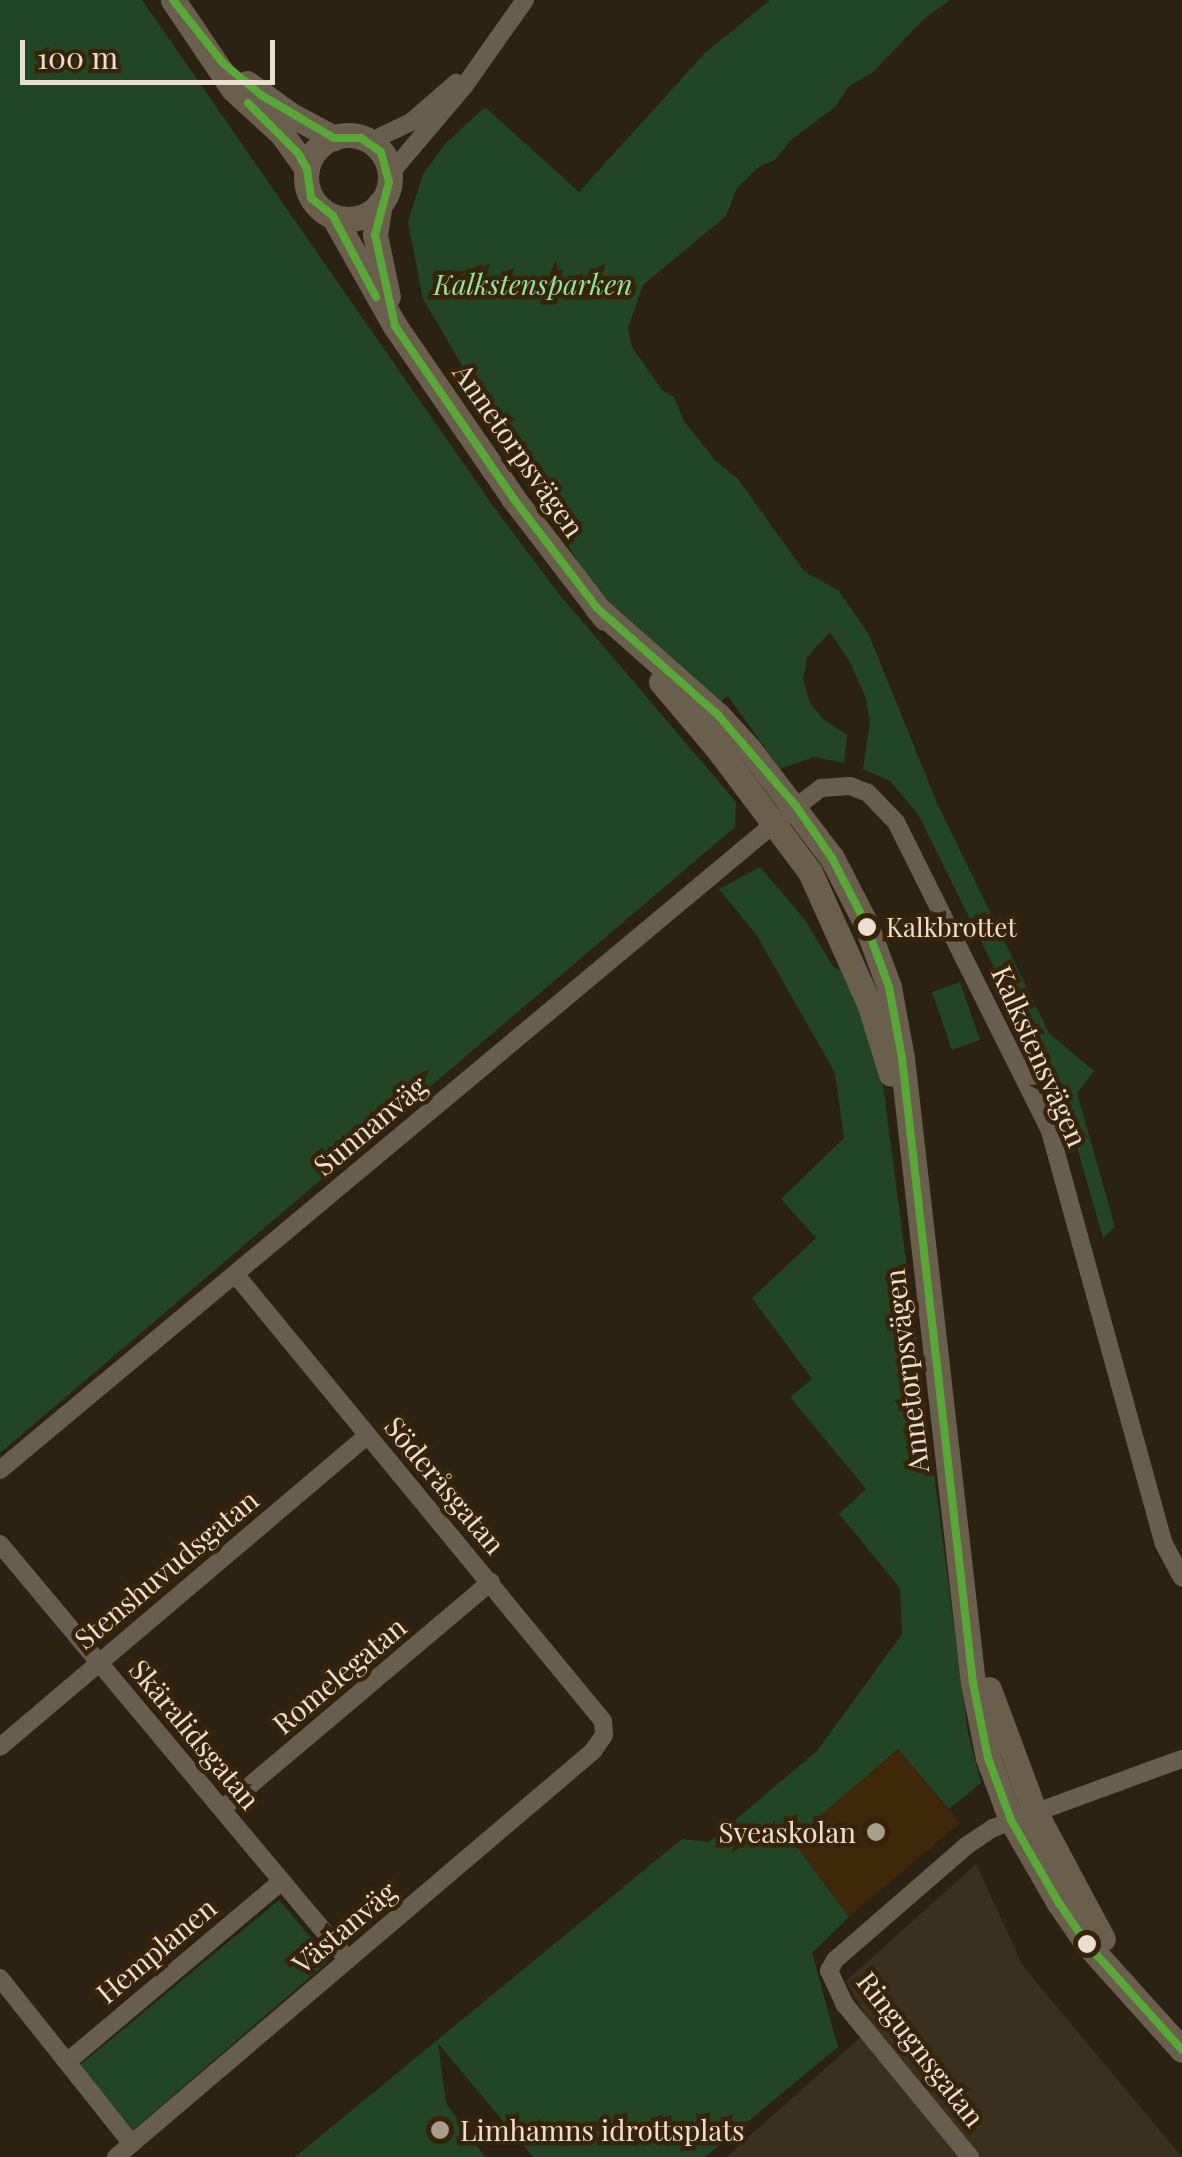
<!DOCTYPE html>
<html>
<head>
<meta charset="utf-8">
<style>
  body { margin:0 }
  #map { position:relative; width:1182px; height:2157px; overflow:hidden; background:#2c2214; font-family:"Playfair Display",serif }
  div>[style] { position:absolute }
  .built>* { inset:0; background:#3f280a }
  .industrial>* { inset:0; background:#3a3020 }
  .green>* { inset:0; background:#214525 }
  .minor>* { height:18px; margin:-9px; padding:0 9px; transform-origin:9px; border-radius:9px; background:#685e4f }
  .secondary>* { height:25px; margin:-12.5px; padding:0 12.5px; transform-origin:12.5px; border-radius:12.5px; background:#6a5f4d }
  .secondary>.ring { margin:-12.5px; padding:0; box-sizing:content-box; background:none; border:25px solid #6a5f4d; border-radius:50% }
  .bus-1>* { height:8px; margin:-4px; padding:0 4px; transform-origin:4px; border-radius:4px; background:#59a738 }
  .dots>* { width:28px; height:28px; translate:-50% -50%; box-sizing:border-box; border:5px solid #37230a; border-radius:50% }
  span { translate:-50% -50%; white-space:nowrap; text-align:center; line-height:1.15; -webkit-text-stroke:9px #37230a; paint-order:stroke }
  .bus-label { font-size:26px; color:#ecdfd0 }
  .left { translate:0 -50%; text-align:left }
  .park-label { font-size:28px; color:#90e49e; font-style:italic }
  .street-label { font-size:28px; color:#ecdfd0 }
  .poi-label { font-size:28px; color:#ecdfd0 }
  .right { translate:-100% -50%; text-align:right }
  .scale { position:absolute; left:20px; top:40px; width:255px; height:45px; box-sizing:border-box; border:5px solid #ecdfd0; border-top:0; padding-left:12px; font-size:30px; line-height:35px; white-space:nowrap; color:#ecdfd0; -webkit-text-stroke:8px #37230a; paint-order:stroke }
</style>
</head>
<body>
<div id="map">
  <div class="built">
    <i style="clip-path:polygon(898px 1749px,960px 1823px,849px 1917px,792px 1840px)"></i>
  </div>
  <div class="industrial">
    <i style="clip-path:polygon(976px 1864px,1023px 1966px,1182px 2157px,726px 2157px,872px 2027px,846px 1981px)"></i>
  </div>
  <div class="green">
    <i style="clip-path:polygon(0 0,142px 0,493px 506px,559px 594px,736px 802px,735px 827px,0 1453px)"></i>
    <i style="clip-path:polygon(770px 0,950px 0,925px 18px,872px 73px,849px 86px,835px 107px,791px 140px,775px 160px,760px 166px,737px 188px,726px 216px,643px 285px,628px 328px,632px 347px,662px 390px,674px 397px,684px 421px,716px 461px,738px 479px,804px 571px,839px 591px,869px 635px,937px 803px,1049px 1033px,1094px 1071px,1077px 1093px,1115px 1227px,1103px 1238px,1069px 1119px,918px 814px,890px 781px,863px 769px,870px 723px,866px 699px,851px 664px,830px 632px,807px 657px,803px 679px,810px 703px,822px 718px,847px 735px,844px 763px,814px 757px,780px 769px,728px 696px,720px 702px,620px 614px,585px 574px,423px 299px,408px 222px,423px 174px,446px 143px,485px 107px,579px 192px,705px 53px)"></i>
    <i style="clip-path:polygon(760px 867px,805px 920px,832px 965px,850px 978px,883px 1085px,968px 1733px,981px 1783px,949px 1809px,898px 1749px,792px 1840px,849px 1917px,812px 1953px,838px 2047px,705px 2157px,533px 2157px,438px 2043px,446px 2103px,485px 2157px,295px 2157px,682px 1839px,709px 1842px,817px 1751px,902px 1634px,900px 1588px,839px 1514px,866px 1489px,790px 1397px,812px 1379px,752px 1298px,816px 1238px,781px 1199px,844px 1138px,835px 1073px,756px 934px,719px 889px)"></i>
    <i style="clip-path:polygon(960px 982px,980px 1040px,952px 1050px,932px 992px)"></i>
    <i style="clip-path:polygon(279px 1900px,330px 1960px,133px 2130px,80px 2065px)"></i>
  </div>
  <div class="minor">
    <i style="left:369px;top:142px;width:47px;rotate:-25.5deg"></i>
    <i style="left:411px;top:122px;width:60px;rotate:-40.9deg"></i>
    <i style="left:389px;top:175px;width:118px;rotate:-49.8deg"></i>
    <i style="left:465px;top:85px;width:104px;rotate:-54.8deg"></i>
    <i style="left:0;top:1470px;width:1010px;rotate:-39.86deg"></i>
    <i style="left:775px;top:823px;width:58px;rotate:-37.3deg"></i>
    <i style="left:821px;top:788px;width:29px;rotate:-4deg"></i>
    <i style="left:850px;top:786px;width:19px;rotate:21deg"></i>
    <i style="left:868px;top:793px;width:40px;rotate:46deg"></i>
    <i style="left:896px;top:822px;width:345px;rotate:63.5deg"></i>
    <i style="left:1050px;top:1131px;width:428px;rotate:74.6deg"></i>
    <i style="left:1164px;top:1544px;width:38px;rotate:62deg"></i>
    <i style="left:0;top:1544px;width:541px;rotate:50.1deg"></i>
    <i style="left:0;top:1747px;width:482px;rotate:-40.3deg"></i>
    <i style="left:222px;top:1809px;width:352px;rotate:-40.2deg"></i>
    <i style="left:0;top:1978px;width:212px;rotate:51.5deg"></i>
    <i style="left:67px;top:2062px;width:281px;rotate:-40.1deg"></i>
    <i style="left:116px;top:2157px;width:626px;rotate:-40.4deg"></i>
    <i style="left:593px;top:1751px;width:19px;rotate:-55deg"></i>
    <i style="left:604px;top:1735px;width:14px;rotate:-94deg"></i>
    <i style="left:603px;top:1721px;width:579px;rotate:-129.46deg"></i>
    <i style="left:970px;top:2157px;width:197px;rotate:-129.4deg"></i>
    <i style="left:845px;top:2005px;width:38px;rotate:-115deg"></i>
    <i style="left:829px;top:1971px;width:13px;rotate:-61deg"></i>
    <i style="left:835px;top:1960px;width:174px;rotate:-41deg"></i>
    <i style="left:966px;top:1846px;width:32px;rotate:-34deg"></i>
    <i style="left:993px;top:1828px;width:201px;rotate:-20.1deg"></i>
  </div>
  <div class="secondary">
    <i style="left:173px;top:0;width:107px;rotate:56deg"></i>
    <i style="left:233px;top:89px;width:67px;rotate:42.6deg"></i>
    <i style="left:282px;top:134px;width:43px;rotate:54.5deg"></i>
    <i style="left:247px;top:83px;width:54px;rotate:36deg"></i>
    <i style="left:291px;top:115px;width:49px;rotate:28.1deg"></i>
    <i class="ring" style="left:306px;top:135px;width:59px;height:59px"></i>
    <i style="left:380px;top:203px;width:32px;rotate:99deg"></i>
    <i style="left:375px;top:235px;width:63px;rotate:78.2deg"></i>
    <i style="left:333px;top:216px;width:126px;rotate:60.6deg"></i>
    <i style="left:395px;top:326px;width:209px;rotate:55.5deg"></i>
    <i style="left:513px;top:498px;width:151px;rotate:52.5deg"></i>
    <i style="left:597px;top:608px;width:162px;rotate:41.5deg"></i>
    <i style="left:718px;top:715px;width:46px;rotate:47.6deg"></i>
    <i style="left:749px;top:749px;width:137px;rotate:52.7deg"></i>
    <i style="left:832px;top:858px;width:72px;rotate:62.7deg"></i>
    <i style="left:865px;top:922px;width:69px;rotate:69.7deg"></i>
    <i style="left:889px;top:987px;width:72px;rotate:79.6deg"></i>
    <i style="left:902px;top:1058px;width:629px;rotate:83.52deg"></i>
    <i style="left:973px;top:1683px;width:76px;rotate:78.7deg"></i>
    <i style="left:988px;top:1758px;width:66px;rotate:69.6deg"></i>
    <i style="left:1011px;top:1820px;width:96px;rotate:60deg"></i>
    <i style="left:1059px;top:1903px;width:50px;rotate:55.7deg"></i>
    <i style="left:1087px;top:1944px;width:142px;rotate:48.1deg"></i>
    <i style="left:661px;top:682px;width:87px;rotate:49.7deg"></i>
    <i style="left:717px;top:748px;width:155px;rotate:53.1deg"></i>
    <i style="left:810px;top:872px;width:144px;rotate:65.8deg"></i>
    <i style="left:869px;top:1003px;width:74px;rotate:72.8deg"></i>
    <i style="left:989px;top:1689px;width:129px;rotate:69.6deg"></i>
    <i style="left:1034px;top:1810px;width:146px;rotate:61.9deg"></i>
  </div>
  <div class="bus-1">
    <i style="left:173px;top:0;width:80px;rotate:51.6deg"></i>
    <i style="left:223px;top:63px;width:50px;rotate:40.1deg"></i>
    <i style="left:261px;top:95px;width:85px;rotate:30.5deg"></i>
    <i style="left:334px;top:138px;width:27px"></i>
    <i style="left:361px;top:138px;width:24px;rotate:35deg"></i>
    <i style="left:381px;top:152px;width:31px;rotate:75deg"></i>
    <i style="left:389px;top:182px;width:55px;rotate:104.8deg"></i>
    <i style="left:375px;top:235px;width:93px;rotate:77.6deg"></i>
    <i style="left:395px;top:326px;width:209px;rotate:55.5deg"></i>
    <i style="left:513px;top:498px;width:138px;rotate:52.6deg"></i>
    <i style="left:597px;top:608px;width:162px;rotate:41.5deg"></i>
    <i style="left:718px;top:715px;width:120px;rotate:49.4deg"></i>
    <i style="left:796px;top:806px;width:63px;rotate:55.3deg"></i>
    <i style="left:832px;top:858px;width:72px;rotate:62.7deg"></i>
    <i style="left:865px;top:922px;width:69px;rotate:69.7deg"></i>
    <i style="left:889px;top:987px;width:72px;rotate:79.6deg"></i>
    <i style="left:902px;top:1058px;width:629px;rotate:83.52deg"></i>
    <i style="left:973px;top:1683px;width:76px;rotate:78.7deg"></i>
    <i style="left:988px;top:1758px;width:66px;rotate:69.6deg"></i>
    <i style="left:1011px;top:1820px;width:96px;rotate:60deg"></i>
    <i style="left:1059px;top:1903px;width:50px;rotate:55.7deg"></i>
    <i style="left:1087px;top:1944px;width:142px;rotate:48.1deg"></i>
    <i style="left:248px;top:103px;width:71px;rotate:45deg"></i>
    <i style="left:298px;top:153px;width:18px;rotate:61deg"></i>
    <i style="left:307px;top:169px;width:29px;rotate:82deg"></i>
    <i style="left:311px;top:198px;width:28px;rotate:39deg"></i>
    <i style="left:333px;top:216px;width:92px;rotate:62deg"></i>
  </div>
  <div class="dots">
    <i style="left:867px;top:927px;background:#ecdfd0"></i>
    <i style="left:876px;top:1832px;background:#a99d8e"></i>
    <i style="left:1087px;top:1944px;background:#ecdfd0"></i>
    <i style="left:440px;top:2130px;background:#a99d8e"></i>
  </div>
  <div class="bus-label">
    <span class="left" style="left:886px;top:927px">Kalkbrottet</span>
  </div>
  <div class="park-label">
    <span style="left:533px;top:284px">Kalkstensparken</span>
  </div>
  <div class="street-label">
    <span style="left:519px;top:450px;rotate:55deg">Annetorpsvägen</span>
    <span style="left:1040px;top:1056px;rotate:66deg">Kalkstensvägen</span>
    <span style="left:370px;top:1125px;rotate:-40deg">Sunnanväg</span>
    <span style="left:906px;top:1371px;rotate:-97deg">Annetorpsvägen</span>
    <span style="left:445px;top:1485px;rotate:50deg">Söderåsgatan</span>
    <span style="left:166px;top:1569px;rotate:-40deg">Stenshuvudsgatan</span>
    <span style="left:339px;top:1675px;rotate:-40deg">Romelegatan</span>
    <span style="left:195px;top:1734px;rotate:50deg">Skäralidsgatan</span>
    <span style="left:344px;top:1927px;rotate:-40deg">Västanväg</span>
    <span style="left:156px;top:1950px;rotate:-40deg">Hemplanen</span>
    <span style="left:921px;top:2049px;rotate:52deg">Ringugnsgatan</span>
  </div>
  <div class="poi-label">
    <span class="right" style="left:856px;top:1832px">Sveaskolan</span>
    <span class="left" style="left:460px;top:2130px">Limhamns idrottsplats</span>
  </div>
  <div class="scale">100 m</div>
</div>
</body>
</html>
